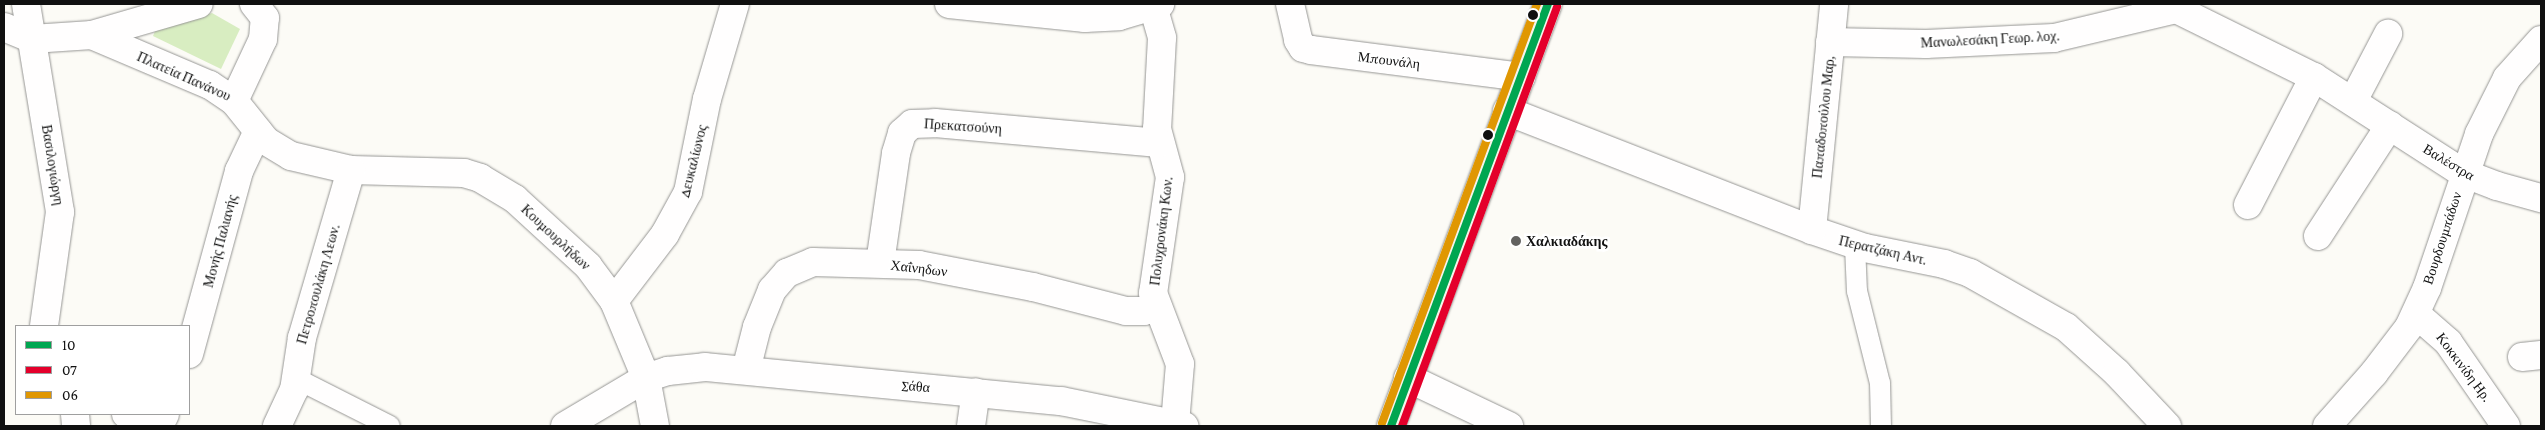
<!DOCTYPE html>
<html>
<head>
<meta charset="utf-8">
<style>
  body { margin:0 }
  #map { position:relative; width:2545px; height:430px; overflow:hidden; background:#fcfbf6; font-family:"Crimson Pro",serif }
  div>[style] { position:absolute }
  .forest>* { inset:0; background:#d8edc1 }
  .roads { filter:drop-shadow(0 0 1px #969694) drop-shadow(0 0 1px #969694) }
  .service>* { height:20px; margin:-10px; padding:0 10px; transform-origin:10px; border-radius:10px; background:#fffefe }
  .minor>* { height:28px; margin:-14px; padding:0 14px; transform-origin:14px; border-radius:14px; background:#fffefe }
  .secondary>* { height:28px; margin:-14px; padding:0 14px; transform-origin:14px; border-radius:14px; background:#f6f4eb }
  .bus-1>* { height:8px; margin:-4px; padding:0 4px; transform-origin:4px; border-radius:4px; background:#00a651 }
  .bus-2>* { height:8px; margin:-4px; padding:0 4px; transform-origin:4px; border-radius:4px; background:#e4002b }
  .bus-3>* { height:8px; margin:-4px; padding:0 4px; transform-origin:4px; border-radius:4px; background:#e09702 }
  .dots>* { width:14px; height:14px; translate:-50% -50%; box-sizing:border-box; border:2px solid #fff; border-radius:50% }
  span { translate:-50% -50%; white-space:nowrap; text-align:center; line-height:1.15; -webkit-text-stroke:5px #fff; paint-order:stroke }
  .street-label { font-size:14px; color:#101010 }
  .poi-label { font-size:14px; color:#101010; font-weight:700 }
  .left { translate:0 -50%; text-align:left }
  .frame { position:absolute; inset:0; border:5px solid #101010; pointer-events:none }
  .legend { position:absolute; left:15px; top:325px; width:175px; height:90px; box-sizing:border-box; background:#fff; border:1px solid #9f9f9f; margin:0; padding:6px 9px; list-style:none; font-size:15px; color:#101010 }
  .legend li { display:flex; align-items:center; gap:10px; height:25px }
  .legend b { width:25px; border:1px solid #9f9f9f }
</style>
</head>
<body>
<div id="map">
  <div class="forest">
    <i style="clip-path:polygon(212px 13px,240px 29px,221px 69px,153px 36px,155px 31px)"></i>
  </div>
  <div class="roads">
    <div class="service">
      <i style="left:1855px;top:246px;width:45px;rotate:87.5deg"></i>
      <i style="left:1857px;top:291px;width:95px;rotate:76deg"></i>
      <i style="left:1880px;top:383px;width:43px;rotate:88.7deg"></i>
      <i style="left:297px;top:379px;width:104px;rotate:26.8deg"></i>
    </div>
    <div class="minor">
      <i style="left:26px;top:4px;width:211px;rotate:80.7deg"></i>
      <i style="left:60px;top:212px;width:115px;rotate:98deg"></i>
      <i style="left:949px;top:4px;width:137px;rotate:5.9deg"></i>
      <i style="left:1085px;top:18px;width:34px;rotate:-3deg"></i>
      <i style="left:1119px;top:16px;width:43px;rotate:-16.3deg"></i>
      <i style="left:1290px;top:4px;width:37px;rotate:77deg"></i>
      <i style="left:1298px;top:40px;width:9px;rotate:58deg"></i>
      <i style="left:1303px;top:48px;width:8px;rotate:14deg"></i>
      <i style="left:1311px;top:50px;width:212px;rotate:7.3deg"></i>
      <i style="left:2166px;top:4px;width:165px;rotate:26.3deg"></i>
      <i style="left:2314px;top:77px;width:177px;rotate:32.8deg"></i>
      <i style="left:2463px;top:173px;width:36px;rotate:21deg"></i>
      <i style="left:2497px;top:186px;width:46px;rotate:15.3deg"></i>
      <i style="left:1153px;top:6px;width:33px;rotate:74deg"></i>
      <i style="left:1162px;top:38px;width:91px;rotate:93.1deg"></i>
      <i style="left:1157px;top:129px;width:50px;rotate:74.8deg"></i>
      <i style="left:1170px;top:177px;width:117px;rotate:98.3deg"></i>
      <i style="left:1153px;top:293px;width:76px;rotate:69.2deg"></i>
      <i style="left:1180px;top:364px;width:60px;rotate:94.8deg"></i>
      <i style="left:4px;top:27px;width:30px;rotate:23deg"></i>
      <i style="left:32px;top:39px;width:60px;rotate:-3.8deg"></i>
      <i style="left:92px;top:35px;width:111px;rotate:-16.2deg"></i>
      <i style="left:92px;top:35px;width:128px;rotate:23deg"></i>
      <i style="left:210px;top:85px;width:29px;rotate:34deg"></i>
      <i style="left:234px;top:101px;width:68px;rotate:-64.9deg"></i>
      <i style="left:263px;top:39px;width:21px;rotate:-85deg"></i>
      <i style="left:265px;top:18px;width:18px;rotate:-128deg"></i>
      <i style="left:1830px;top:42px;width:96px;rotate:1.2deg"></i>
      <i style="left:1926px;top:44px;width:128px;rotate:-2.7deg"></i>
      <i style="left:2054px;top:38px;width:125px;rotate:-13.4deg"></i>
      <i style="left:234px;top:101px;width:51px;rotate:51.3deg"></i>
      <i style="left:266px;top:141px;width:29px;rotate:31deg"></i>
      <i style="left:291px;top:156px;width:62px;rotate:13.1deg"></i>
      <i style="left:351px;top:170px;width:113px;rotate:1.5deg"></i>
      <i style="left:464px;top:173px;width:17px;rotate:17deg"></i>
      <i style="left:480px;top:178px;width:41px;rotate:31deg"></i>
      <i style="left:515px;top:199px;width:99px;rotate:42.5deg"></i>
      <i style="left:588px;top:266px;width:44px;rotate:53.4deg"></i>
      <i style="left:614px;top:301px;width:83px;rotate:67.4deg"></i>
      <i style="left:646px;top:378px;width:49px;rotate:79.4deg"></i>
      <i style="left:2353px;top:101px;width:76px;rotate:-62.4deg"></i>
      <i style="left:1507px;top:111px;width:327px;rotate:21.3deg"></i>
      <i style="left:1812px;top:230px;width:56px;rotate:18.8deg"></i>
      <i style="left:1865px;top:248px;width:81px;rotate:11.4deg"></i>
      <i style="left:1944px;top:264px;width:28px;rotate:19deg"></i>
      <i style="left:1970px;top:273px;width:110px;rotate:29.4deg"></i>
      <i style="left:2066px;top:327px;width:69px;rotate:42deg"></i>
      <i style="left:2117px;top:373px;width:73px;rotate:46.7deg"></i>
      <i style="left:2248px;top:205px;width:144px;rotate:-62.7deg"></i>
      <i style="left:1812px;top:230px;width:227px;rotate:-84.4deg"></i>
      <i style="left:2318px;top:236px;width:132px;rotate:-57deg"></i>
      <i style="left:880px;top:263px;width:111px;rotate:-81.7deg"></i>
      <i style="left:896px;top:153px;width:21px;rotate:-73deg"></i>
      <i style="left:902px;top:133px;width:13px;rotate:-42deg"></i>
      <i style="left:912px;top:124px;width:23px;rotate:-2deg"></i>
      <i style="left:935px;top:123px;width:225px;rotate:5.1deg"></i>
      <i style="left:614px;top:301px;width:84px;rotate:-52.7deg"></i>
      <i style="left:665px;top:234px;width:48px;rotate:-61.3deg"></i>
      <i style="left:688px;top:192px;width:95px;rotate:-78.5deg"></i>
      <i style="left:707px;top:99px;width:99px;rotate:-73.6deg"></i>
      <i style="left:2416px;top:314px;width:43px;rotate:41.2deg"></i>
      <i style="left:2448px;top:342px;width:102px;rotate:55.4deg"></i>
      <i style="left:189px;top:354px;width:190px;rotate:-74.7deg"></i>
      <i style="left:239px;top:171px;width:44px;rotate:-64.6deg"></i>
      <i style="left:2522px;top:357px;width:19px;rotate:-6deg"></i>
      <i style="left:746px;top:370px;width:44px;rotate:-75.7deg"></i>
      <i style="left:757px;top:327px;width:40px;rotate:-68deg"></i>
      <i style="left:772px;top:290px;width:23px;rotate:-49deg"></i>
      <i style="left:787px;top:273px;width:28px;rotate:-23deg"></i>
      <i style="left:813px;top:262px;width:106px;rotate:1.6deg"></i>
      <i style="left:919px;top:265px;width:116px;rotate:10.9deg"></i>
      <i style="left:1033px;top:287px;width:96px;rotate:14.5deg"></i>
      <i style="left:1126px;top:311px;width:18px"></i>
      <i style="left:1144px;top:311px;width:12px;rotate:-24deg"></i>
      <i style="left:1408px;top:378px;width:112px;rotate:25.4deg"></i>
      <i style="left:75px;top:414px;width:12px;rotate:85deg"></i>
      <i style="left:126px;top:414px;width:20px;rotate:37deg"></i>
      <i style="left:159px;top:426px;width:13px;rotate:-63deg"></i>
      <i style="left:277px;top:426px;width:40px;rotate:-65deg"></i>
      <i style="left:294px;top:390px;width:53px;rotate:-81.3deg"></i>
      <i style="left:302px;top:338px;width:175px;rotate:-73.7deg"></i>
      <i style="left:565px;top:426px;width:94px;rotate:-30.7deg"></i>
      <i style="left:646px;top:378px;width:23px;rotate:-18deg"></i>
      <i style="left:668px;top:371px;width:37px;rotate:-6deg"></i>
      <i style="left:705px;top:367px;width:358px;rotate:5.5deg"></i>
      <i style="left:1061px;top:401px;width:126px;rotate:11.5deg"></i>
      <i style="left:971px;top:426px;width:34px;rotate:-82deg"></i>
      <i style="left:2327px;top:426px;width:71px;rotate:-48.4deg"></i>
      <i style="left:2374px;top:373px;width:58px;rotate:-52.7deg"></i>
      <i style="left:2409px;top:327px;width:43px;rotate:-65.2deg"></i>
      <i style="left:2427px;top:288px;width:163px;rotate:-71.3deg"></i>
      <i style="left:2479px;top:134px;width:63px;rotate:-63.4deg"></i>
      <i style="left:2507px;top:78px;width:51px;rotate:-48.2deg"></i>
    </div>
    <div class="secondary">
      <i style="left:1391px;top:426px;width:450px;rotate:-69.6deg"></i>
    </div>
  </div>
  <div class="bus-1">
    <i style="left:1391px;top:426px;width:450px;rotate:-69.6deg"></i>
  </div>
  <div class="bus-2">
    <i style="left:1402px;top:426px;width:447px;rotate:-69.7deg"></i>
  </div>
  <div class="bus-3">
    <i style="left:1382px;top:423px;width:447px;rotate:-69.7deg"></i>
  </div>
  <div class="dots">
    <i style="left:1533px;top:15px;background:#101010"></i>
    <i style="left:1488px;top:135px;background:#101010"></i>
    <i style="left:1516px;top:241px;background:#636260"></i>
  </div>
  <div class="street-label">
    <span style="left:1990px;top:39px;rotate:-3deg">Μανωλεσάκη Γεωρ. λοχ.</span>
    <span style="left:1389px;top:60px;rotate:7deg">Μπουνάλη</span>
    <span style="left:184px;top:76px;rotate:24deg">Πλατεία Πανάνου</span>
    <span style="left:1823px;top:117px;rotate:-84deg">Παπαδοπούλου Μαρ,</span>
    <span style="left:963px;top:126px;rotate:4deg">Πρεκατσούνη</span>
    <span style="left:693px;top:161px;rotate:-76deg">Δευκαλίωνος</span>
    <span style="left:2449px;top:162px;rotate:31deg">Βαλέστρα</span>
    <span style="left:53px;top:165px;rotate:81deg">Βασιλογιώργη</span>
    <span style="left:1161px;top:231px;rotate:-83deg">Πολυχρονάκη Κων.</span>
    <span style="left:556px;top:237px;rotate:43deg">Κουμουρλήδων</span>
    <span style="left:2442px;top:238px;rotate:-72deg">Βουρδουμπάδων</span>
    <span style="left:220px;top:241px;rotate:-75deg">Μονής Παλιανής</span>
    <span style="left:1883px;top:250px;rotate:13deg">Περατζάκη Αντ.</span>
    <span style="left:919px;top:268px;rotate:7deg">Χαΐνηδων</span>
    <span style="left:318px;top:284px;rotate:-74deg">Πετροπουλάκη Λεων.</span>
    <span style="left:2464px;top:367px;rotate:53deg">Κοκκινίδη Ηρ.</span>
    <span style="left:916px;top:386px;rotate:5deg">Σάθα</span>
  </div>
  <div class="poi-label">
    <span class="left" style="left:1526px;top:241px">Χαλκιαδάκης</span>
  </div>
  <div class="frame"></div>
  <ul class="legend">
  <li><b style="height:6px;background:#00a651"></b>10</li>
  <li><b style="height:6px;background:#e4002b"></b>07</li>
  <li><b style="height:6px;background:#e09702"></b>06</li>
  </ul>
</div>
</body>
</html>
